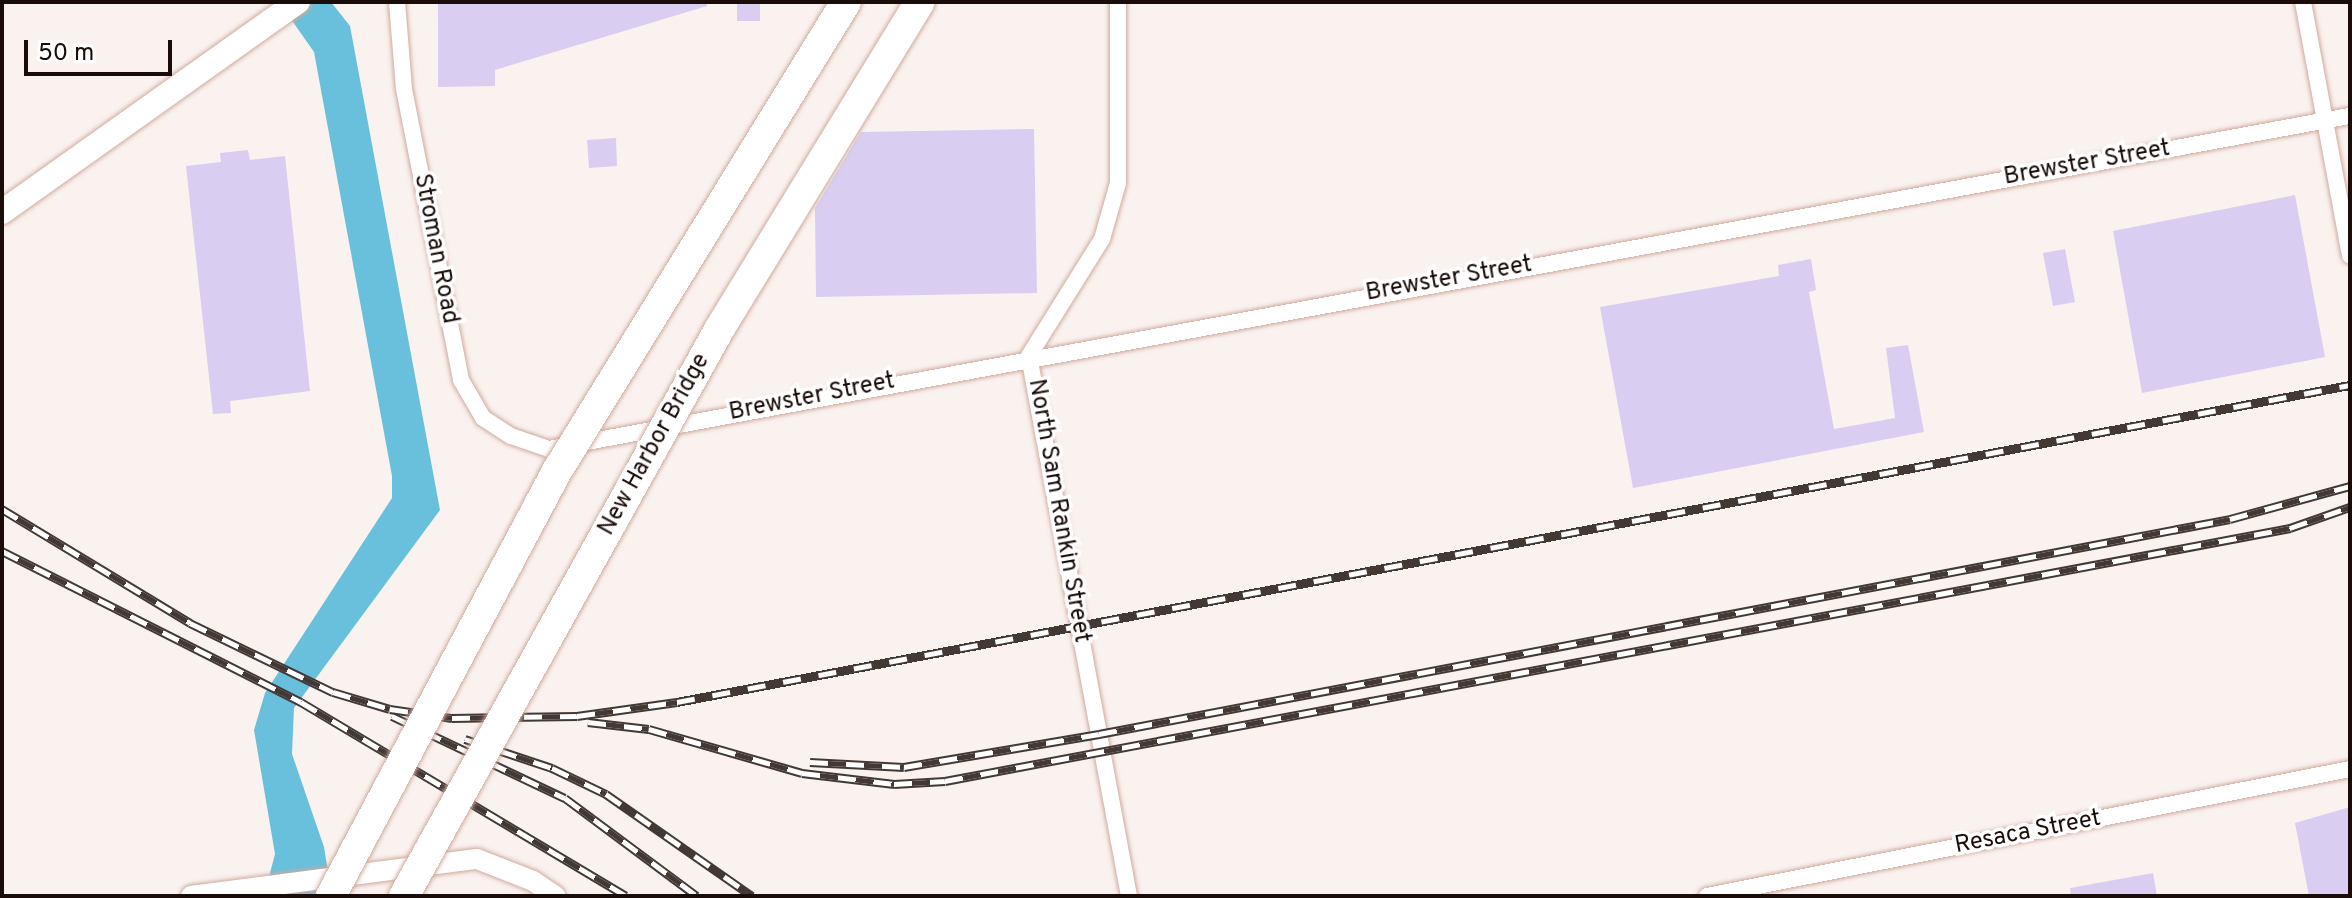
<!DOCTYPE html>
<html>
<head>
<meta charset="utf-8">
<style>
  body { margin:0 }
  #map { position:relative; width:2352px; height:898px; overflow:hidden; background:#faf2ef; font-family:Overpass,sans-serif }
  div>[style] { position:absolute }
  .water>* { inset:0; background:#69c0dc }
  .building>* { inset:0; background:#d9cef1 }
  .roads { filter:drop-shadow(0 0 2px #d0aa9d) drop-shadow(0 0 2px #d0aa9d) }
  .minor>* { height:16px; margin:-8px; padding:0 8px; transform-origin:8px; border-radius:8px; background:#fff }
  .tertiary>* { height:20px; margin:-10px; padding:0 10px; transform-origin:10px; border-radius:10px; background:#fff }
  .secondary>* { height:24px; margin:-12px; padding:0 12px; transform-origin:12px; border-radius:12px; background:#fff }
  .rail>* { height:9px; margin-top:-4.5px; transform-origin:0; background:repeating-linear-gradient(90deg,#fff 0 18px,#443834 0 36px); box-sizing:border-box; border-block:2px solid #443834 }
  .bridges { filter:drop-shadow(0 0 2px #d0aa9d) drop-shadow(0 0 2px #d0aa9d) }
  .motorway-bridge>* { height:30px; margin:-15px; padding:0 15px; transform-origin:15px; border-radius:15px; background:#fff }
  span { translate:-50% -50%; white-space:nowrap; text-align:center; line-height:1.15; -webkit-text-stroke:7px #fff; paint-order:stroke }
  .street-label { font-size:24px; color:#1a0d09 }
  .frame { position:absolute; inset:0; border:4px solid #1a0d09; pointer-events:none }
  .scale { position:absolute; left:24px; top:40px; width:148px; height:36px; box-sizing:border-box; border:4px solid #1a0d09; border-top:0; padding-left:10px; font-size:24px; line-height:28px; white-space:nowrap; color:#1a0d09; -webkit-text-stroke:6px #fff; paint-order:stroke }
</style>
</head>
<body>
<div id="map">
  <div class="water">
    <i style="clip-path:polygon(279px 2px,331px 2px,350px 26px,440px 510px,294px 708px,292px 754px,324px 847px,332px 896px,264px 896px,275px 854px,254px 730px,265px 693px,392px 498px,392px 476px,314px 52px)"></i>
  </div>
  <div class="building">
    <i style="clip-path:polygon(438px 2px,707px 2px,707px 6px,495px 70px,495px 86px,438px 87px)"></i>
    <i style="clip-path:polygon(737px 3px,760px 3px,760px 21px,737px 21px)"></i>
    <i style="clip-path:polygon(1034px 129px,1037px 293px,816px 297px,815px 208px,861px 132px)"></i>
    <i style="clip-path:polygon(616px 138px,617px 166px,589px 168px,587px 140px)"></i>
    <i style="clip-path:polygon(248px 150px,250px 160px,285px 156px,310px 391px,230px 401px,231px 413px,213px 414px,186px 166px,221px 162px,220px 153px)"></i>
    <i style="clip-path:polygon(2295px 195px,2325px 357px,2142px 393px,2113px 231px)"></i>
    <i style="clip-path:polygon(2065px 249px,2075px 302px,2053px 306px,2043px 253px)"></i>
    <i style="clip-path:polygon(1811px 259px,1816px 290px,1809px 292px,1834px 429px,1895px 418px,1886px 348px,1908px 345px,1924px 432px,1633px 488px,1600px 307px,1779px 276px,1778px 265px)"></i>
    <i style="clip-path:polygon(2350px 807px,2350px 896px,2309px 896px,2295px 823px)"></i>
    <i style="clip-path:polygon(2153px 873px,2157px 896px,2071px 896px,2070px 888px)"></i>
  </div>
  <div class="roads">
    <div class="minor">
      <i style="left:397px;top:2px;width:87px;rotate:85.4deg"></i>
      <i style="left:404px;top:89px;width:297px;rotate:78.9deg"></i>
      <i style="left:461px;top:380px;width:44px;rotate:59.9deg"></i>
      <i style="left:483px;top:418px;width:33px;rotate:33deg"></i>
      <i style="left:511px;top:436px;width:40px;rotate:18.9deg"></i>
      <i style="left:549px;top:449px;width:1832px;rotate:-10.48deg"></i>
      <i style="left:1118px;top:2px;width:181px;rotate:90deg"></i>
      <i style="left:1118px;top:183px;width:58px;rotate:105.9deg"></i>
      <i style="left:1102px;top:239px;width:138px;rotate:122deg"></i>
      <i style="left:1029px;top:356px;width:549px;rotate:79.51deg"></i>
      <i style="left:2303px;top:2px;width:258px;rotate:79.5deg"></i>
      <i style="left:1707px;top:896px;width:655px;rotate:-11.17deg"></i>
    </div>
    <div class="tertiary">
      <i style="left:191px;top:896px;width:288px;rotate:-7.4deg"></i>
      <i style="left:477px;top:859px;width:60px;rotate:21.4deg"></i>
      <i style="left:533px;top:881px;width:27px;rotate:34deg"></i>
    </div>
    <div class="secondary">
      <i style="left:2px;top:212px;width:363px;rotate:-35.4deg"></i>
    </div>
  </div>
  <div class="rail">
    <i style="left:2px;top:509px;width:220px;rotate:31.2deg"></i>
    <i style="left:190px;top:623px;width:159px;rotate:25.8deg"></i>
    <i style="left:333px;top:692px;width:59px;rotate:16.6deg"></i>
    <i style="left:390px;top:709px;width:63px;rotate:8.3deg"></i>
    <i style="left:452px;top:718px;width:125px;rotate:-0.9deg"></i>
    <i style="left:577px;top:716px;width:101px;rotate:-8deg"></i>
    <i style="left:677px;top:702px;width:1703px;rotate:-10.73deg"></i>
    <i style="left:2px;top:551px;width:335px;rotate:26.8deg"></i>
    <i style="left:301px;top:702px;width:378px;rotate:30.8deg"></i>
    <i style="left:392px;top:716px;width:191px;rotate:25.4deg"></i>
    <i style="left:565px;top:798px;width:164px;rotate:36.6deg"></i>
    <i style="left:588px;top:722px;width:61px;rotate:6.5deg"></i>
    <i style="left:649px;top:729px;width:159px;rotate:16deg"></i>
    <i style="left:802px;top:773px;width:93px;rotate:6.8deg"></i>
    <i style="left:894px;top:784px;width:51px;rotate:-3.4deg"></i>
    <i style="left:945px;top:781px;width:1369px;rotate:-10.65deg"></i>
    <i style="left:2290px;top:528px;width:64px;rotate:-19.3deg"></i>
    <i style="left:465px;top:739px;width:92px;rotate:18.4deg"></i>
    <i style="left:552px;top:768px;width:60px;rotate:25.7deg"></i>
    <i style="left:606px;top:794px;width:178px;rotate:34.9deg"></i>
    <i style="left:810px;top:762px;width:94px;rotate:3deg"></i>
    <i style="left:904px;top:767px;width:198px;rotate:-9.6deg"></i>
    <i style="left:1099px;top:734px;width:1151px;rotate:-10.76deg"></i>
    <i style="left:2230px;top:519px;width:124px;rotate:-15.4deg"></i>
  </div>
  <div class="bridges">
    <div class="motorway-bridge">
      <i style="left:331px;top:896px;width:485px;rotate:-62deg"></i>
      <i style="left:559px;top:468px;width:547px;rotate:-58.37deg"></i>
      <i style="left:404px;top:896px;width:650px;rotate:-60.91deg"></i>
      <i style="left:720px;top:328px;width:382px;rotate:-58.5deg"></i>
    </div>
  </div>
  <div class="street-label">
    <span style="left:2087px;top:164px;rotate:-10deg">Brewster Street</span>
    <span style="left:435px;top:249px;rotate:79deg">Stroman Road</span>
    <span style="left:1449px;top:280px;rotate:-10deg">Brewster Street</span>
    <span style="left:812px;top:398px;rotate:-11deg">Brewster Street</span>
    <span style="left:655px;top:445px;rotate:-61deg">New Harbor Bridge</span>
    <span style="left:1058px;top:511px;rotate:80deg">North Sam Rankin Street</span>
    <span style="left:2028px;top:833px;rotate:-11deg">Resaca Street</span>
  </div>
  <div class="frame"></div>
  <div class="scale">50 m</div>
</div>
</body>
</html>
